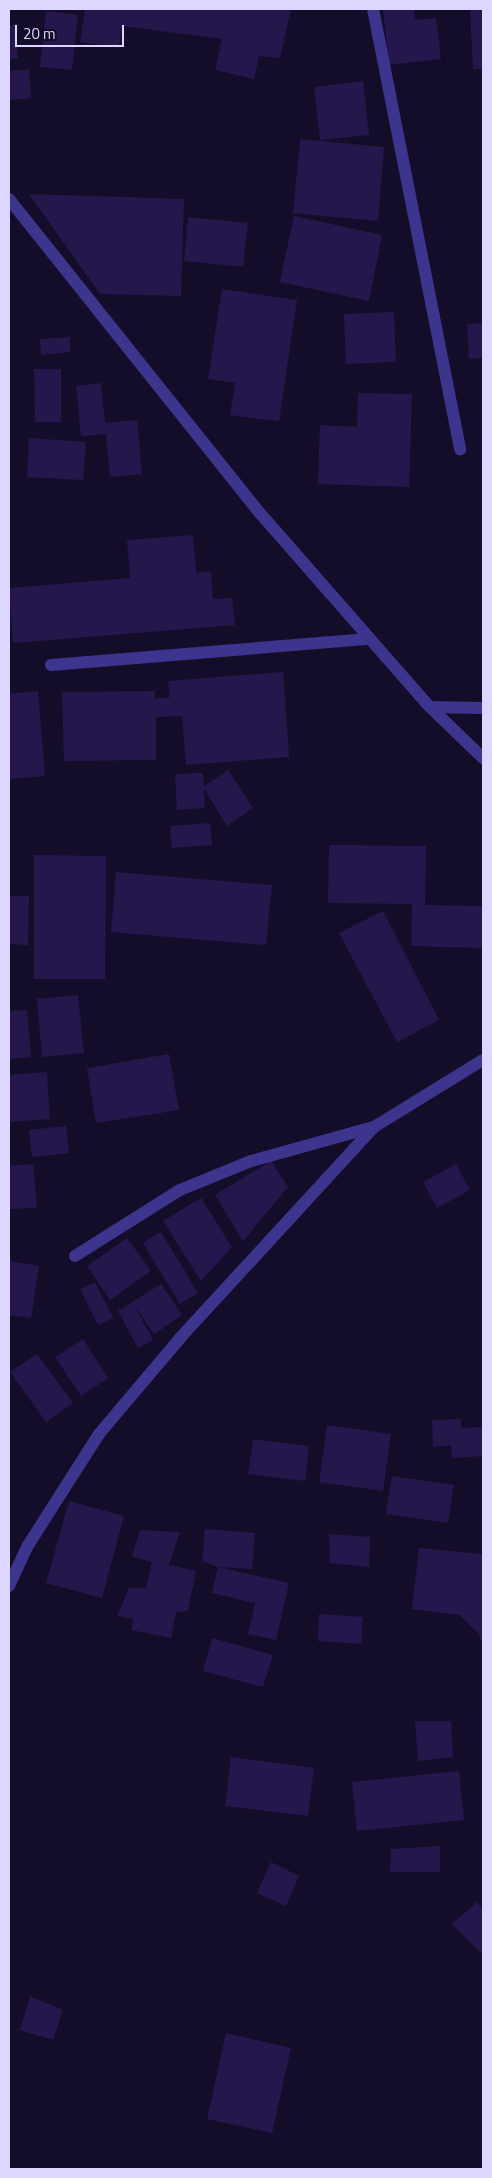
<!DOCTYPE html>
<html>
<head>
<meta charset="utf-8">
<style>
  body { margin:0 }
  #map { position:relative; width:492px; height:2178px; overflow:hidden; background:#140d29; font-family:"Titillium Web",sans-serif }
  div>[style] { position:absolute }
  .building>* { inset:0; background:#25174c }
  .lane>* { height:12px; margin:-6px; padding:0 6px; transform-origin:6px; border-radius:6px; background:#3d348d }
  .street>* { height:12px; margin:-6px; padding:0 6px; transform-origin:6px; border-radius:6px; background:#3d348d }
  span { translate:-50% -50%; white-space:nowrap; text-align:center; line-height:1.15; -webkit-text-stroke:4px #140d29; paint-order:stroke }
  .frame { position:absolute; inset:0; border:10px solid #ddd6ff; pointer-events:none }
  .scale { position:absolute; left:15px; top:25px; width:109px; height:22px; box-sizing:border-box; border:2px solid #ddd6ff; border-top:0; padding-left:6px; font-size:15px; line-height:18px; white-space:nowrap; color:#ddd6ff; -webkit-text-stroke:4px #140d29; paint-order:stroke }
</style>
</head>
<body>
<div id="map">
  <div class="building">
    <i style="clip-path:polygon(85px 9px,291px 9px,280px 58px,259px 56px,254px 79px,215px 70px,222px 39px,122px 26px,119px 48px,80px 42px)"></i>
    <i style="clip-path:polygon(383px 9px,414px 9px,415px 20px,436px 18px,441px 59px,389px 65px)"></i>
    <i style="clip-path:polygon(470px 9px,483px 9px,483px 69px,473px 69px)"></i>
    <i style="clip-path:polygon(46px 11px,78px 15px,72px 70px,40px 67px)"></i>
    <i style="clip-path:polygon(15px 25px,18px 58px,9px 59px,9px 26px)"></i>
    <i style="clip-path:polygon(29px 69px,31px 98px,9px 100px,9px 71px)"></i>
    <i style="clip-path:polygon(363px 81px,369px 135px,320px 140px,314px 87px)"></i>
    <i style="clip-path:polygon(300px 139px,384px 147px,378px 221px,293px 213px)"></i>
    <i style="clip-path:polygon(29px 194px,184px 199px,181px 296px,100px 294px)"></i>
    <i style="clip-path:polygon(294px 216px,382px 235px,369px 301px,280px 282px)"></i>
    <i style="clip-path:polygon(188px 217px,248px 223px,243px 267px,184px 261px)"></i>
    <i style="clip-path:polygon(222px 289px,297px 300px,279px 421px,230px 415px,235px 383px,208px 379px)"></i>
    <i style="clip-path:polygon(394px 312px,396px 362px,346px 364px,344px 314px)"></i>
    <i style="clip-path:polygon(483px 323px,483px 358px,469px 359px,467px 324px)"></i>
    <i style="clip-path:polygon(70px 337px,70px 352px,41px 355px,40px 339px)"></i>
    <i style="clip-path:polygon(34px 369px,61px 369px,61px 422px,35px 422px)"></i>
    <i style="clip-path:polygon(101px 383px,105px 423px,137px 420px,142px 474px,110px 477px,106px 434px,81px 436px,76px 386px)"></i>
    <i style="clip-path:polygon(358px 393px,412px 394px,409px 487px,318px 484px,320px 425px,357px 427px)"></i>
    <i style="clip-path:polygon(29px 438px,86px 442px,83px 480px,27px 477px)"></i>
    <i style="clip-path:polygon(193px 535px,196px 573px,211px 571px,213px 599px,232px 598px,235px 625px,13px 643px,9px 588px,130px 578px,127px 540px)"></i>
    <i style="clip-path:polygon(283px 672px,289px 757px,186px 765px,182px 716px,156px 717px,156px 760px,64px 761px,62px 692px,155px 691px,155px 699px,170px 697px,168px 681px)"></i>
    <i style="clip-path:polygon(38px 691px,45px 776px,9px 779px,9px 694px)"></i>
    <i style="clip-path:polygon(228px 770px,253px 808px,227px 826px,203px 787px)"></i>
    <i style="clip-path:polygon(203px 773px,205px 808px,177px 810px,175px 774px)"></i>
    <i style="clip-path:polygon(210px 823px,212px 845px,172px 848px,170px 826px)"></i>
    <i style="clip-path:polygon(329px 845px,426px 846px,425px 905px,483px 906px,483px 948px,411px 946px,412px 904px,328px 903px)"></i>
    <i style="clip-path:polygon(34px 855px,106px 856px,105px 979px,34px 979px)"></i>
    <i style="clip-path:polygon(116px 872px,272px 885px,266px 945px,111px 932px)"></i>
    <i style="clip-path:polygon(9px 896px,29px 896px,28px 945px,9px 944px)"></i>
    <i style="clip-path:polygon(383px 911px,439px 1020px,397px 1042px,339px 933px)"></i>
    <i style="clip-path:polygon(78px 995px,84px 1053px,42px 1057px,37px 999px)"></i>
    <i style="clip-path:polygon(27px 1010px,31px 1057px,9px 1059px,9px 1011px)"></i>
    <i style="clip-path:polygon(169px 1054px,179px 1110px,96px 1123px,87px 1068px)"></i>
    <i style="clip-path:polygon(47px 1072px,50px 1119px,9px 1122px,9px 1075px)"></i>
    <i style="clip-path:polygon(66px 1126px,69px 1153px,32px 1157px,29px 1130px)"></i>
    <i style="clip-path:polygon(271px 1161px,288px 1187px,243px 1241px,215px 1195px)"></i>
    <i style="clip-path:polygon(33px 1164px,37px 1208px,10px 1209px,9px 1166px)"></i>
    <i style="clip-path:polygon(456px 1164px,470px 1190px,437px 1208px,423px 1182px)"></i>
    <i style="clip-path:polygon(201px 1198px,232px 1247px,201px 1281px,163px 1221px)"></i>
    <i style="clip-path:polygon(161px 1232px,198px 1293px,180px 1304px,143px 1243px)"></i>
    <i style="clip-path:polygon(127px 1238px,151px 1271px,110px 1300px,87px 1266px)"></i>
    <i style="clip-path:polygon(9px 1261px,39px 1266px,31px 1318px,9px 1315px)"></i>
    <i style="clip-path:polygon(95px 1282px,113px 1318px,98px 1325px,80px 1289px)"></i>
    <i style="clip-path:polygon(161px 1284px,182px 1315px,154px 1334px,134px 1305px,153px 1340px,138px 1348px,118px 1311px)"></i>
    <i style="clip-path:polygon(83px 1339px,108px 1378px,81px 1396px,55px 1357px)"></i>
    <i style="clip-path:polygon(37px 1354px,73px 1403px,46px 1422px,10px 1372px)"></i>
    <i style="clip-path:polygon(461px 1419px,461px 1428px,483px 1427px,483px 1456px,452px 1458px,451px 1445px,433px 1447px,432px 1420px)"></i>
    <i style="clip-path:polygon(327px 1425px,391px 1434px,383px 1491px,319px 1482px)"></i>
    <i style="clip-path:polygon(253px 1439px,309px 1446px,305px 1481px,248px 1474px)"></i>
    <i style="clip-path:polygon(392px 1476px,454px 1485px,448px 1523px,386px 1514px)"></i>
    <i style="clip-path:polygon(69px 1501px,124px 1516px,102px 1598px,46px 1583px)"></i>
    <i style="clip-path:polygon(205px 1529px,255px 1533px,252px 1569px,218px 1567px,289px 1583px,276px 1640px,248px 1634px,255px 1603px,212px 1593px,218px 1567px,202px 1561px)"></i>
    <i style="clip-path:polygon(140px 1530px,180px 1532px,169px 1565px,196px 1571px,188px 1611px,176px 1612px,171px 1638px,131px 1630px,133px 1619px,117px 1616px,129px 1588px,146px 1588px,152px 1562px,132px 1556px)"></i>
    <i style="clip-path:polygon(329px 1534px,370px 1537px,369px 1567px,330px 1563px)"></i>
    <i style="clip-path:polygon(419px 1548px,483px 1554px,483px 1646px,478px 1633px,459px 1615px,412px 1609px)"></i>
    <i style="clip-path:polygon(319px 1614px,363px 1617px,361px 1644px,318px 1641px)"></i>
    <i style="clip-path:polygon(212px 1638px,273px 1655px,263px 1687px,203px 1671px)"></i>
    <i style="clip-path:polygon(415px 1721px,451px 1721px,453px 1757px,418px 1761px)"></i>
    <i style="clip-path:polygon(231px 1757px,314px 1768px,308px 1816px,225px 1806px)"></i>
    <i style="clip-path:polygon(459px 1771px,464px 1820px,357px 1831px,352px 1782px)"></i>
    <i style="clip-path:polygon(440px 1846px,440px 1872px,390px 1872px,391px 1849px)"></i>
    <i style="clip-path:polygon(271px 1862px,299px 1876px,286px 1906px,257px 1893px)"></i>
    <i style="clip-path:polygon(477px 1902px,483px 1909px,483px 1955px,452px 1924px)"></i>
    <i style="clip-path:polygon(30px 1996px,63px 2010px,53px 2040px,20px 2030px)"></i>
    <i style="clip-path:polygon(226px 2033px,291px 2048px,272px 2133px,207px 2119px)"></i>
  </div>
  <div class="lane">
    <i style="left:51px;top:665px;width:319px;rotate:-4.7deg"></i>
  </div>
  <div class="street">
    <i style="left:373px;top:9px;width:449px;rotate:78.8deg"></i>
    <i style="left:9px;top:199px;width:401px;rotate:51.4deg"></i>
    <i style="left:259px;top:512px;width:259px;rotate:48.8deg"></i>
    <i style="left:430px;top:707px;width:74px;rotate:43.9deg"></i>
    <i style="left:430px;top:707px;width:53px;rotate:1.1deg"></i>
    <i style="left:75px;top:1256px;width:124px;rotate:-32.2deg"></i>
    <i style="left:180px;top:1190px;width:77px;rotate:-22.2deg"></i>
    <i style="left:251px;top:1161px;width:128px;rotate:-15.5deg"></i>
    <i style="left:9px;top:1586px;width:43px;rotate:-65.2deg"></i>
    <i style="left:27px;top:1547px;width:134px;rotate:-57.5deg"></i>
    <i style="left:99px;top:1434px;width:126px;rotate:-49.8deg"></i>
    <i style="left:180px;top:1338px;width:287px;rotate:-47.4deg"></i>
    <i style="left:374px;top:1127px;width:128px;rotate:-31.6deg"></i>
  </div>
  <div class="frame"></div>
  <div class="scale">20 m</div>
</div>
</body>
</html>
